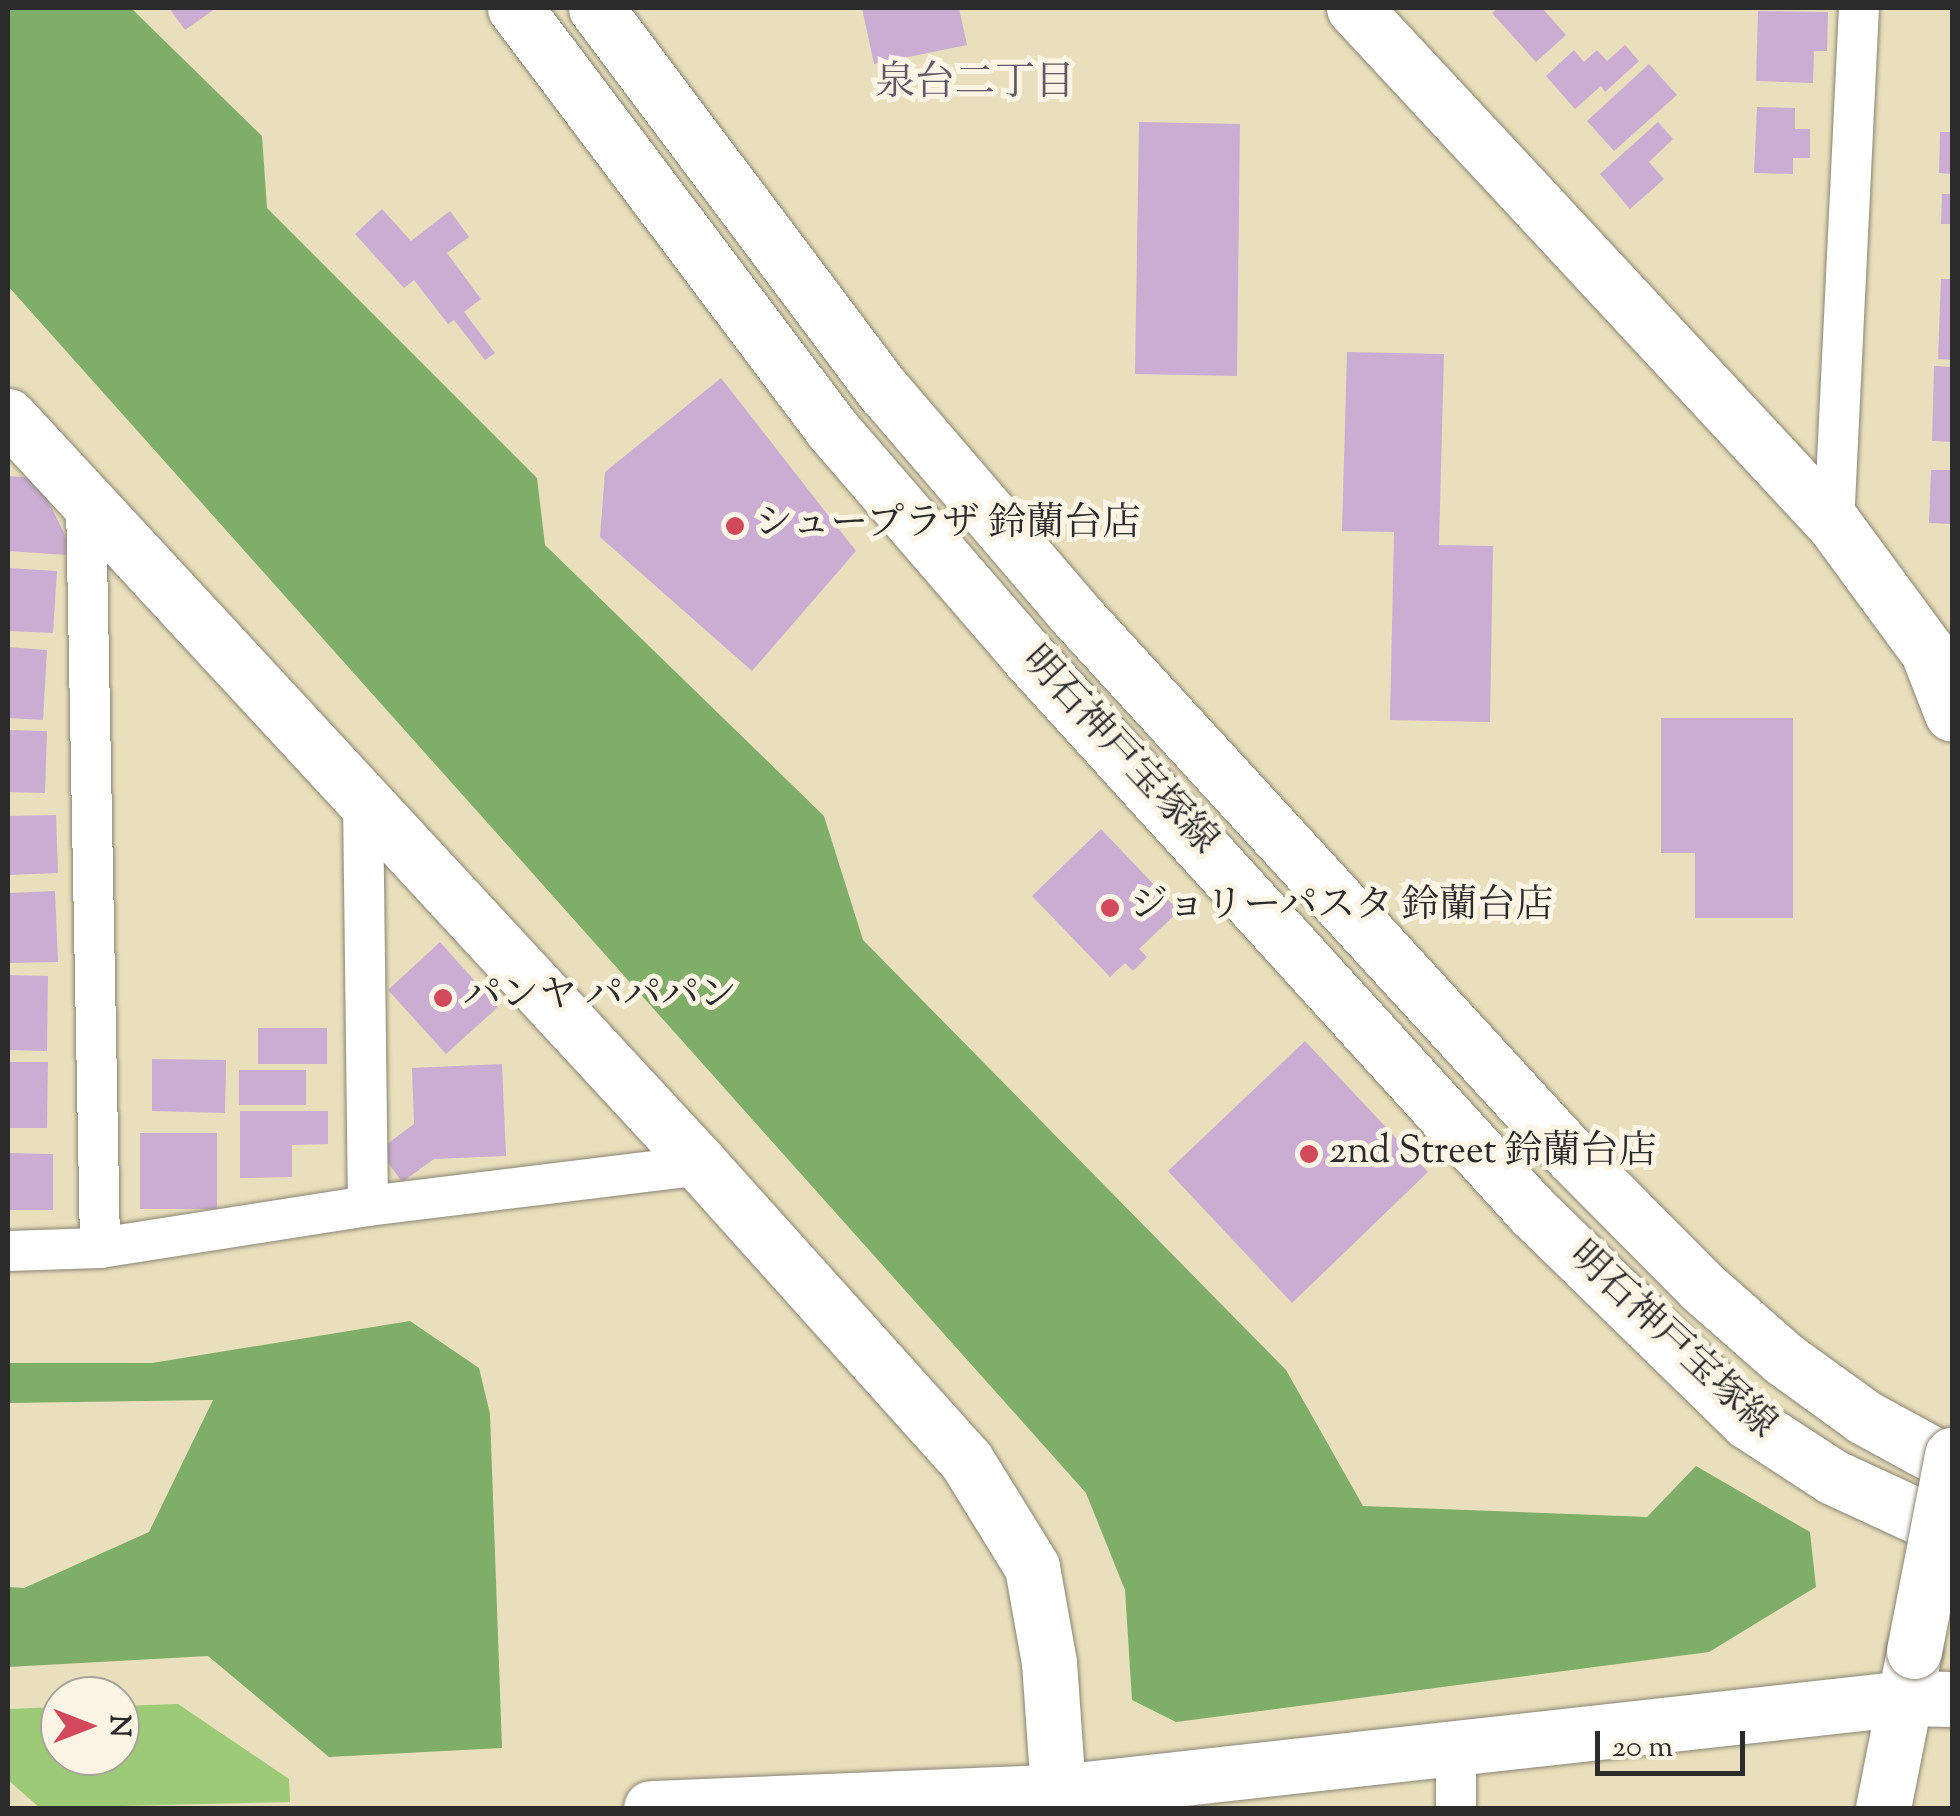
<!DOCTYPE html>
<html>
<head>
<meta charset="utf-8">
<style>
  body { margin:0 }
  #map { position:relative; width:1960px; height:1816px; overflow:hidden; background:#e9dfbc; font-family:"Sorts Mill Goudy","Noto Serif JP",serif }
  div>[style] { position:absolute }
  .green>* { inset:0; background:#9dca77 }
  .forest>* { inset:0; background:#7eae68 }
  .building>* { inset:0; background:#cbadd3 }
  .roads { filter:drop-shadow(0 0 2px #8a8574) drop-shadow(0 0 2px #8a8574) }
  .street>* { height:40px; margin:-20px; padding:0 20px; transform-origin:20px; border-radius:20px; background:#fff }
  .secondary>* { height:55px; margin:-27.5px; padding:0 27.5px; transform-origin:27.5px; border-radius:27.5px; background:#fff }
  .primary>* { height:55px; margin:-27.5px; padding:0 27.5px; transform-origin:27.5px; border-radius:27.5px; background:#fff }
  .bridges { filter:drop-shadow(0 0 2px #8a8574) drop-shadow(0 0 2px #8a8574) }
  .primary-bridge>* { height:55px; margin:-27.5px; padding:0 27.5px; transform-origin:27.5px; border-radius:27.5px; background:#fff }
  .dots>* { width:28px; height:28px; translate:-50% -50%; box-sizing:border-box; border:5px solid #fcf5e5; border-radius:50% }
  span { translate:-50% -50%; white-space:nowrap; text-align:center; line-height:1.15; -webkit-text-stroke:10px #fcf5e5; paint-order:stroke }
  .poi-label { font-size:38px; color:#2b2b2b }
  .left { translate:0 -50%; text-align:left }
  .street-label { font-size:38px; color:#2b2b2b }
  .neighbourhood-label { font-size:40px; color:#635866 }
  .frame { position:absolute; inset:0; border:10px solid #2b2b2b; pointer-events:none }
  .north { position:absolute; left:40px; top:1676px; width:100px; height:100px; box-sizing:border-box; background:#fcf5e5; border:2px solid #a8a49b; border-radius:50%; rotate:90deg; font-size:28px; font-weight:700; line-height:40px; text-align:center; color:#2b2b2b }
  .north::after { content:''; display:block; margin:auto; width:35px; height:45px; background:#d1495b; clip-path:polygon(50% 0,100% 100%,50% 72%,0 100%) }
  .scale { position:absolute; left:1595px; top:1731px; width:150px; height:45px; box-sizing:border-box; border:5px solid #2b2b2b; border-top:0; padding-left:12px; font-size:30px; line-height:35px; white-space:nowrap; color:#2b2b2b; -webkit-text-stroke:8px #fcf5e5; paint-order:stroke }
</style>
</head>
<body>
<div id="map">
  <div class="green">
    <i style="clip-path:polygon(178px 1704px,289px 1779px,290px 1802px,40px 1808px,8px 1780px,8px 1709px,60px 1707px,60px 1756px,120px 1756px,120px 1706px)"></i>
  </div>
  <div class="forest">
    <i style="clip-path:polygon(8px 8px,131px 8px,262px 136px,267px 208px,537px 478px,545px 545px,824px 816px,863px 940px,1286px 1370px,1363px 1506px,1647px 1517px,1696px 1466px,1810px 1532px,1816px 1587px,1709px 1652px,1176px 1722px,1132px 1700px,1125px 1590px,1086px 1493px,8px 286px)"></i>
    <i style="clip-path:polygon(410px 1321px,479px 1368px,490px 1414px,502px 1748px,329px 1757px,208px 1656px,8px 1667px,8px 1587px,24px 1588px,149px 1532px,213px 1400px,8px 1403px,8px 1363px,152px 1363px)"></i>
  </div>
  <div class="building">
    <i style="clip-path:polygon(169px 8px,216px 8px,185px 30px)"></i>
    <i style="clip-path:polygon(862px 8px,959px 8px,967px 45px,874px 64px)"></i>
    <i style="clip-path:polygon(1498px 8px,1542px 8px,1566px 35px,1536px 62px,1492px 13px)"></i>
    <i style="clip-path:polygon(1758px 11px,1828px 12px,1827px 51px,1814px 51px,1813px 83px,1756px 81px)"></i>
    <i style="clip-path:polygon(1625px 45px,1639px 61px,1605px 92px,1601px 86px,1575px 109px,1546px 76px,1574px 50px,1584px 62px,1597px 50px,1607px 61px)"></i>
    <i style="clip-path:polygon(1649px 64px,1677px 95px,1614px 151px,1587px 121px)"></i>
    <i style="clip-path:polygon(1757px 107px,1795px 108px,1795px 129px,1810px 129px,1810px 158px,1793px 158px,1793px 174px,1754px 173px)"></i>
    <i style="clip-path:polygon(1139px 122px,1240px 124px,1237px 376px,1135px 374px)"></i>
    <i style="clip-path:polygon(1658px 122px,1673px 139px,1649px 162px,1664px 179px,1630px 209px,1600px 174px)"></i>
    <i style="clip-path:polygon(1940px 132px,1952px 132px,1952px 174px,1939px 173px)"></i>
    <i style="clip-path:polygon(1942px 194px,1952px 194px,1952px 224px,1941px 224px)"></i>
    <i style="clip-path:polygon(382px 209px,411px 241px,450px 211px,469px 237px,447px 253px,481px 299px,464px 312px,495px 353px,485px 360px,454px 320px,448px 324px,414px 280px,404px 288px,355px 234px)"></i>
    <i style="clip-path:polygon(1941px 279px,1952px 279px,1952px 360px,1938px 359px)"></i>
    <i style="clip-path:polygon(1347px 352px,1444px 354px,1439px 545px,1493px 546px,1490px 722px,1390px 720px,1394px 532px,1342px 531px)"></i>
    <i style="clip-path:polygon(1934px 366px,1952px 367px,1952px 442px,1932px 441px)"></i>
    <i style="clip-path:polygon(721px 378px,856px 551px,752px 671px,600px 537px,605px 472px)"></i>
    <i style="clip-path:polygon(1931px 470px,1952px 470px,1952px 524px,1929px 523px)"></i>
    <i style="clip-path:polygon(8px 476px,37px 478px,67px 539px,66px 555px,8px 551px)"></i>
    <i style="clip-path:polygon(8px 568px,57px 571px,53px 633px,8px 631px)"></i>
    <i style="clip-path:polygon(8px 647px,47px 650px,43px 720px,8px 718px)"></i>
    <i style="clip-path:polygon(1661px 718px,1793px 718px,1793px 918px,1695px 918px,1695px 853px,1661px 853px)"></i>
    <i style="clip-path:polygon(8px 730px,47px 731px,45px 793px,8px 792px)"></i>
    <i style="clip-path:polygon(56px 815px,58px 873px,8px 875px,8px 816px)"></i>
    <i style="clip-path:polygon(1101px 829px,1179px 911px,1139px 949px,1147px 957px,1133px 971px,1125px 963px,1110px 977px,1032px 896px)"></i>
    <i style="clip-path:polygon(55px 891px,58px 962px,8px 963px,8px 893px)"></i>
    <i style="clip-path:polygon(440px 942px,498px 1007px,446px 1054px,388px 990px)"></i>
    <i style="clip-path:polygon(8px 975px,48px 976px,47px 1051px,8px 1050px)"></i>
    <i style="clip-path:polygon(258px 1028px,327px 1028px,327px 1064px,258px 1064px)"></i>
    <i style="clip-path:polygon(1305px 1041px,1428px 1172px,1292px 1303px,1168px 1171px)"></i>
    <i style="clip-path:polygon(152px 1059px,226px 1060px,225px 1113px,152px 1111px)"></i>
    <i style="clip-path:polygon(8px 1062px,48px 1062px,47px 1128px,8px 1128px)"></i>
    <i style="clip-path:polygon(502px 1064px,506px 1156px,434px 1159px,402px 1182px,379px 1150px,414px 1124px,412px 1068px)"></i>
    <i style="clip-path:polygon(239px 1070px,306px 1070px,306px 1105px,239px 1105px)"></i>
    <i style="clip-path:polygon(240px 1111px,328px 1111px,328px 1144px,292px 1145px,292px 1177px,240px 1178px)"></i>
    <i style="clip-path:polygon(140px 1133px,217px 1133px,217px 1209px,140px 1209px)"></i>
    <i style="clip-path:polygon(8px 1153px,53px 1154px,53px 1210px,8px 1210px)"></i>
  </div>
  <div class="roads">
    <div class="street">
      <i style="left:86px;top:502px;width:746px;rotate:88.92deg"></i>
      <i style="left:1834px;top:524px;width:517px;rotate:-87.23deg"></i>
      <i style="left:363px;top:799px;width:407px;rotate:89.3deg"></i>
      <i style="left:8px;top:1251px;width:92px;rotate:-1.9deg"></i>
      <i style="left:100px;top:1248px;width:271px;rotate:-8.9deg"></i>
      <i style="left:368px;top:1206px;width:336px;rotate:-7deg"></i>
      <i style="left:1456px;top:1748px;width:60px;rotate:90deg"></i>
    </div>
    <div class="secondary">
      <i style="left:1354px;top:8px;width:705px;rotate:47.07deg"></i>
      <i style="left:1834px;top:524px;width:159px;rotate:53.7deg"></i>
      <i style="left:1928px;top:652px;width:66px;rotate:68.8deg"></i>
      <i style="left:8px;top:416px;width:1020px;rotate:47.22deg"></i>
      <i style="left:701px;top:1165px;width:397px;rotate:48.1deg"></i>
      <i style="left:966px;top:1460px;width:126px;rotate:58.3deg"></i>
      <i style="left:1032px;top:1567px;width:97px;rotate:79.9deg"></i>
      <i style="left:1049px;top:1662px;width:130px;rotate:86deg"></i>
      <i style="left:651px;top:1808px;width:407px;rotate:-2.3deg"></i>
      <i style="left:1058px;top:1792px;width:852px;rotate:-6.33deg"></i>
    </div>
    <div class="primary">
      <i style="left:515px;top:8px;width:527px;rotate:53.02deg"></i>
      <i style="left:832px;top:429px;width:297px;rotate:49.2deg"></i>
      <i style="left:1026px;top:654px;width:753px;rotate:47.75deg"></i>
      <i style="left:1532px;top:1211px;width:301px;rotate:44.3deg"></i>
      <i style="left:1747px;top:1421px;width:103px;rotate:33.1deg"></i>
      <i style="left:1833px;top:1477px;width:131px;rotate:24.8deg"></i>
      <i style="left:596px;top:8px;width:479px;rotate:53.1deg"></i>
      <i style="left:884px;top:391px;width:292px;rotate:49.4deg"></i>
      <i style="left:1074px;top:613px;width:734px;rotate:47.48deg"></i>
      <i style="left:1570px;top:1154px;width:187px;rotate:45.2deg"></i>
      <i style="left:1702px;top:1287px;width:109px;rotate:41.3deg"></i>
      <i style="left:1784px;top:1359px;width:99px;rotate:35.9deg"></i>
      <i style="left:1864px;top:1417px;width:100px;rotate:28.6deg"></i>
      <i style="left:1905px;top:1698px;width:47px;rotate:1.2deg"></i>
      <i style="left:1883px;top:1808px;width:160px;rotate:-78.8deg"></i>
    </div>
  </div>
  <div class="bridges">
    <div class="primary-bridge">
      <i style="left:1914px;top:1651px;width:200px;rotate:-79deg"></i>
    </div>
  </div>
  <div class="dots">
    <i style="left:735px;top:526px;background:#d1495b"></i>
    <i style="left:1110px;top:908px;background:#d1495b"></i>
    <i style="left:443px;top:998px;background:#d1495b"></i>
    <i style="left:1309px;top:1154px;background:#d1495b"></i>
  </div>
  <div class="poi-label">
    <span class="left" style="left:755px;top:526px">シュープラザ 鈴蘭台店</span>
    <span class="left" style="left:1130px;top:908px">ジョリーパスタ 鈴蘭台店</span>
    <span class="left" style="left:463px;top:998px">パンヤ パパパン</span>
    <span class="left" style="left:1329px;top:1154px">2nd Street 鈴蘭台店</span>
  </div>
  <div class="street-label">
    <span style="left:1118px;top:752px;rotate:47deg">明石神戸宝塚線</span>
    <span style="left:1671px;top:1342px;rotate:43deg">明石神戸宝塚線</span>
  </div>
  <div class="neighbourhood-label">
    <span style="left:975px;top:85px">泉台二丁目</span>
  </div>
  <div class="frame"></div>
  <div class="north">N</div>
  <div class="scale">20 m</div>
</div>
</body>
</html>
